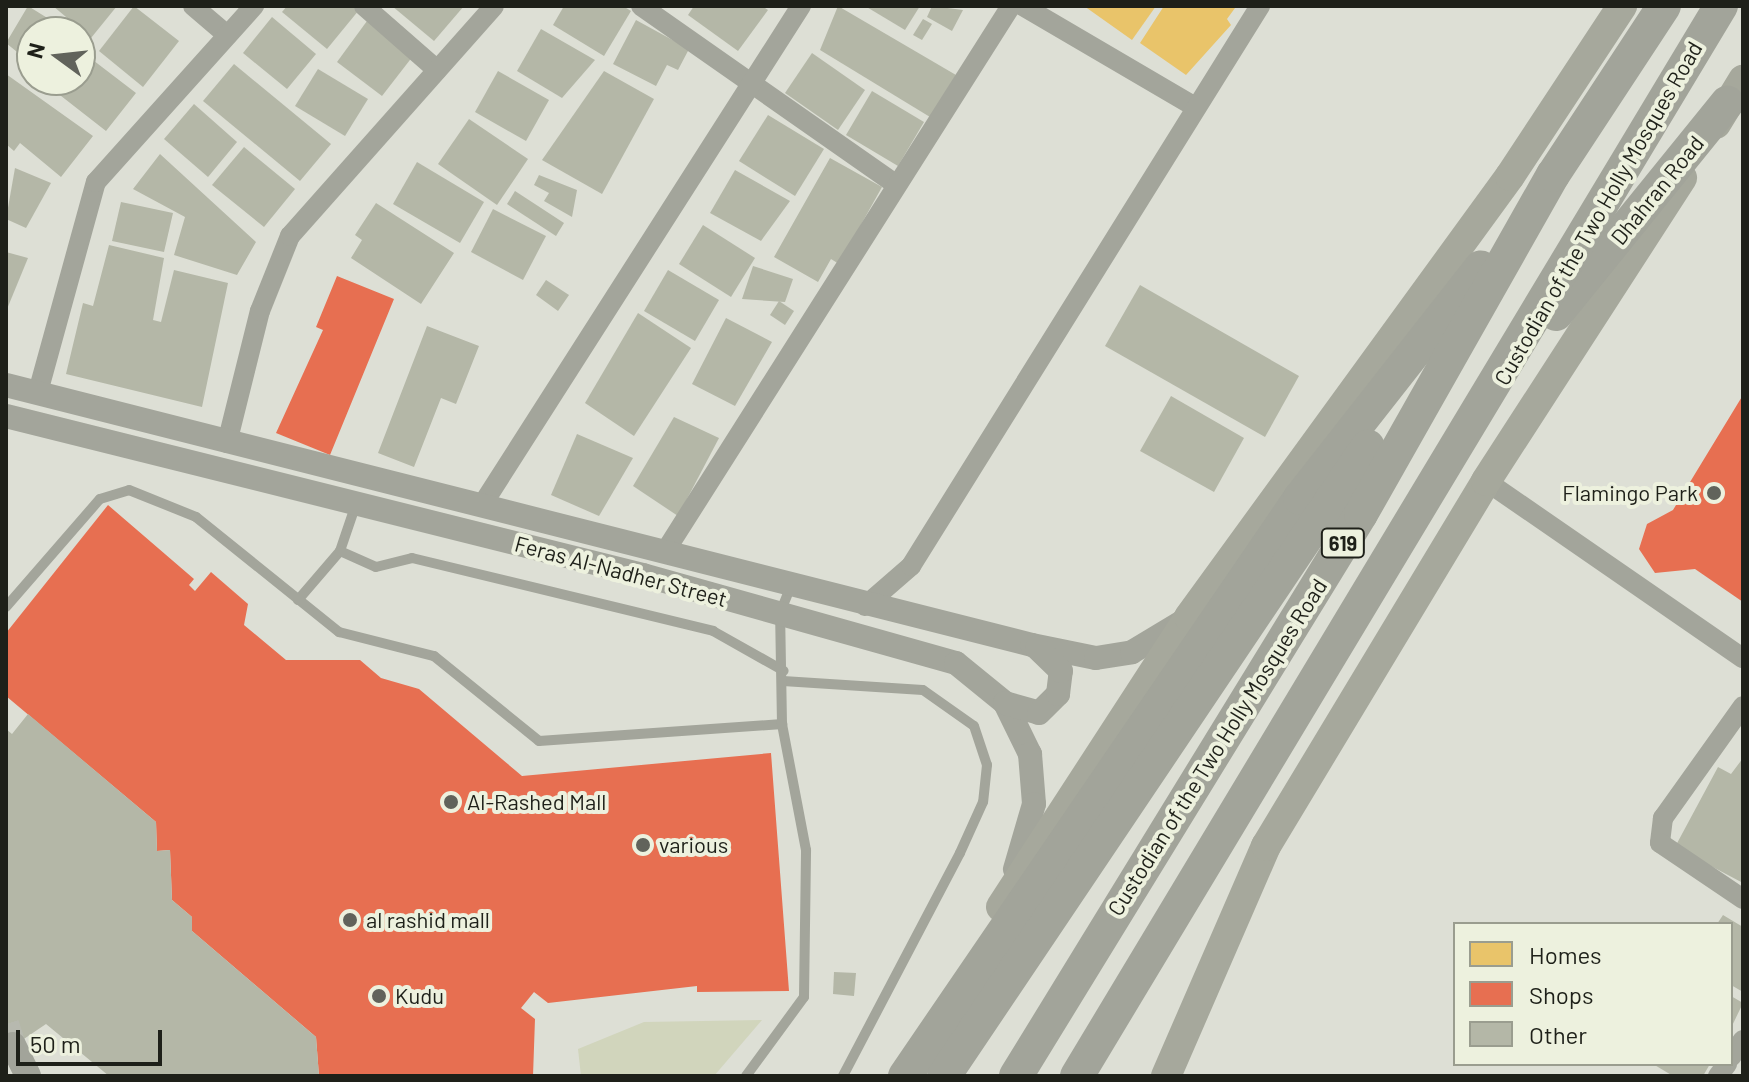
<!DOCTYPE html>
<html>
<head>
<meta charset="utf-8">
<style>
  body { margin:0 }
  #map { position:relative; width:1749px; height:1082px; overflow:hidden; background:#dddfd5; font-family:Barlow,sans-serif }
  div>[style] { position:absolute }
  .green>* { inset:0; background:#d1d5bc }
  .homes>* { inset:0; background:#e9c46a }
  .shops>* { inset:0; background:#e76f51 }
  .building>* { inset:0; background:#b4b7a7 }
  .secondary-tunnel>* { height:26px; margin-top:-13px; transform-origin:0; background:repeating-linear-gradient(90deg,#b7b9af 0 26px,transparent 0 39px) }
  .service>* { height:10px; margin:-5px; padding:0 5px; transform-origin:5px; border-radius:5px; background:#a3a59b }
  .minor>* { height:20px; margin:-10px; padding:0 10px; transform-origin:10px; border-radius:10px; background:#a3a59b }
  .tertiary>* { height:24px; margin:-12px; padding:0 12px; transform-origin:12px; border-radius:12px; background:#a3a59b }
  .secondary>* { height:26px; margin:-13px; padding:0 13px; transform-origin:13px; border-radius:13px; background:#a2a49a }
  .primary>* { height:30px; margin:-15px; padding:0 15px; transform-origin:15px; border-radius:15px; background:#a6a89c }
  .motorway>* { height:34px; margin:-17px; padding:0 17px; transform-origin:17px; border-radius:17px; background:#a2a49a }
  .dots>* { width:22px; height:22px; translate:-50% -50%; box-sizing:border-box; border:4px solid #edf1de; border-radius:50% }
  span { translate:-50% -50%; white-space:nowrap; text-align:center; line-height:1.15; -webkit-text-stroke:8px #edf1de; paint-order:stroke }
  .shield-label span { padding:2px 6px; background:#edf1de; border:2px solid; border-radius:6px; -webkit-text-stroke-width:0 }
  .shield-label { font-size:20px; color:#1e2019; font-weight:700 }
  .street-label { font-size:22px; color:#1e2019 }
  .poi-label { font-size:22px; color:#1e2019 }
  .right { translate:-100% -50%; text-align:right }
  .left { translate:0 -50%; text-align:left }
  .frame { position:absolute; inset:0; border:8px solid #1e2019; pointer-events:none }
  .legend { position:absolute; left:1453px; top:922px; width:280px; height:144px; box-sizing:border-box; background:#edf1de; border:2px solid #9a9d8f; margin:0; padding:10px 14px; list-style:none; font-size:24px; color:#1e2019 }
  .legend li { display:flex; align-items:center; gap:16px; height:40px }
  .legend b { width:40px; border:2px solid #9a9d8f }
  .north { position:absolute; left:16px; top:16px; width:80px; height:80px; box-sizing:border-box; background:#edf1de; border:2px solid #9a9d8f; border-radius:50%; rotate:285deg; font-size:22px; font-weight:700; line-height:32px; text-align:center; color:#1e2019 }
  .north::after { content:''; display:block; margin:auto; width:28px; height:36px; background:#61635b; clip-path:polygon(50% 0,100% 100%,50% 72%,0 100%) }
  .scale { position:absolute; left:16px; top:1030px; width:146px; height:36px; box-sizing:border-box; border:4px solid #1e2019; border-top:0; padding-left:10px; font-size:24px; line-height:28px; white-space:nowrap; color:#1e2019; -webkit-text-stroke:6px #edf1de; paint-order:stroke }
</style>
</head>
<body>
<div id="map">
  <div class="green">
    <i style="clip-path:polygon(762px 1020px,714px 1076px,581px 1076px,578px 1049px,644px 1022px)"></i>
  </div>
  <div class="homes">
    <i style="clip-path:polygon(1084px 6px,1156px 6px,1132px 40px)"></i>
    <i style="clip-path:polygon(1164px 6px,1235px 8px,1227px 19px,1231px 25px,1186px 75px,1140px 43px)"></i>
  </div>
  <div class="shops">
    <i style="clip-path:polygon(337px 276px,394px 299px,330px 455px,276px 433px,323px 330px,316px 327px)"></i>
    <i style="clip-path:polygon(1743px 395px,1743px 602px,1695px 569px,1655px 573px,1639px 549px,1647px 524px,1673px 510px)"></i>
    <i style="clip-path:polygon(108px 505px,194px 579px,189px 585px,195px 591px,211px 572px,248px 604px,244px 625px,286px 660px,360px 660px,381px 678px,419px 689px,522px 776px,771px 753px,789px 991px,697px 992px,697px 986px,548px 1003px,534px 992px,521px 1008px,535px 1019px,533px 1076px,319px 1076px,316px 1037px,192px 931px,192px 917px,172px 900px,170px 850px,157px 851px,156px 822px,6px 696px,6px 633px)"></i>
  </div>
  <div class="building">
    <i style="clip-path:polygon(28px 6px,70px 32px,32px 32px,32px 64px,6px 43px)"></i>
    <i style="clip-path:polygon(53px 6px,117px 6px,91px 38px)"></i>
    <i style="clip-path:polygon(134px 6px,179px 41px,143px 87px,99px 51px)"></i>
    <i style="clip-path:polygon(287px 6px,354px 6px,359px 10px,327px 49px,282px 12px)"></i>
    <i style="clip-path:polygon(392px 6px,464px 6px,434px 41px)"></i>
    <i style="clip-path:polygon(564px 6px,623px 6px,631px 11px,604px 56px,553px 25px)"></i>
    <i style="clip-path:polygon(694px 6px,762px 6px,768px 10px,738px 51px,688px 15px)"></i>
    <i style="clip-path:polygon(838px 6px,956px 75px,930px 117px,820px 50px)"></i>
    <i style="clip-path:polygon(865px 6px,920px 6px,905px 30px)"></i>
    <i style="clip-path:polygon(932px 6px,963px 10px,952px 31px,927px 17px)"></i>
    <i style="clip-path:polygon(272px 17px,316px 54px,287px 89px,243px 53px)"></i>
    <i style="clip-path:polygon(923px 19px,932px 24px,922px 40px,913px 35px)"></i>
    <i style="clip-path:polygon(636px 20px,689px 49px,678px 70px,667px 65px,656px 86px,613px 64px)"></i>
    <i style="clip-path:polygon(367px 21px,413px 56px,382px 96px,337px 62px)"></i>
    <i style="clip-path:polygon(541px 29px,595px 60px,562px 98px,517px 71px)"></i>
    <i style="clip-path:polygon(812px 53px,865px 90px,838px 130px,785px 93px)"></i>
    <i style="clip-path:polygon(85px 54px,136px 93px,106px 131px,56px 92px,66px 80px,80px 80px)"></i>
    <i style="clip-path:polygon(234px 64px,331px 144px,300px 181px,203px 101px)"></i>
    <i style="clip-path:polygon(318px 69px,368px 99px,345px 136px,295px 106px)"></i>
    <i style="clip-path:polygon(498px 71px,549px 100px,526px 141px,475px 112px)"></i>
    <i style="clip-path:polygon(604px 71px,654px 99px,602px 194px,542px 160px)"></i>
    <i style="clip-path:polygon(6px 74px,93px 136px,61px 177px,20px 143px,14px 151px,6px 144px)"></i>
    <i style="clip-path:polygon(872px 91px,924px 122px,898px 166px,846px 135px)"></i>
    <i style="clip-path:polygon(194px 104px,237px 142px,208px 177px,164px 139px)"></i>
    <i style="clip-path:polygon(768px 115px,824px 149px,795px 196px,739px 161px)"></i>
    <i style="clip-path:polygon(469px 119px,528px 159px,497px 205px,438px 164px)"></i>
    <i style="clip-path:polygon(244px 147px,295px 189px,264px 227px,212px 185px)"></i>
    <i style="clip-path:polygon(160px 154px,256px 242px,237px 275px,174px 255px,185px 217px,133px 189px)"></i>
    <i style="clip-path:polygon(830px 158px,882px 187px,839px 264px,831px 259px,818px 282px,774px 257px)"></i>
    <i style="clip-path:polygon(417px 162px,484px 202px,460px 243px,393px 204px)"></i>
    <i style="clip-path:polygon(15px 168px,51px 183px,26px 228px,6px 219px)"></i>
    <i style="clip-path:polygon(735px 170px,790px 201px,761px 241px,710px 213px)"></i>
    <i style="clip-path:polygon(539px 175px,577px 190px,572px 217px,544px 201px,549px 193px,534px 185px)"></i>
    <i style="clip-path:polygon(515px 191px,564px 223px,556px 236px,507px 204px)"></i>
    <i style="clip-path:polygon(121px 202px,173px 213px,164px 252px,112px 241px)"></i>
    <i style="clip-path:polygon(376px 203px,454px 253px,421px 304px,351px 258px,362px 240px,355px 235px)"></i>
    <i style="clip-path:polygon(493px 209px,546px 236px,523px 280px,471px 252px)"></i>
    <i style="clip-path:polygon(703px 225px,755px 258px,731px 297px,679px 264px)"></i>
    <i style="clip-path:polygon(109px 245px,164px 258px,153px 320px,161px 322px,174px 270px,228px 283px,202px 407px,66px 374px,83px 303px,93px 306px)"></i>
    <i style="clip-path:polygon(6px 252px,28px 258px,7px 309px,6px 309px)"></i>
    <i style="clip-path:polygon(753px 266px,793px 279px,785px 302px,742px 299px)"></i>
    <i style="clip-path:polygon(668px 270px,719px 300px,695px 341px,644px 311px)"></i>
    <i style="clip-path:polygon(546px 280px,569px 295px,558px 311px,536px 295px)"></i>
    <i style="clip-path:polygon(1140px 285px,1299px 376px,1265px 437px,1105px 346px)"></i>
    <i style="clip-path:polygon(779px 301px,794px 311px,785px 325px,770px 315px)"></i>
    <i style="clip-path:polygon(638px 313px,691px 348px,634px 436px,585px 403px)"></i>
    <i style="clip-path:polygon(726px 318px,772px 342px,735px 406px,692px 384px)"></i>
    <i style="clip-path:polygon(427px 326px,479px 346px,456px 404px,441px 398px,414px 467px,378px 453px)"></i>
    <i style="clip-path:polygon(1171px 396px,1244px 438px,1214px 492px,1140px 451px)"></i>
    <i style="clip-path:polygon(674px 417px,719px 438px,678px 516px,633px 486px)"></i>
    <i style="clip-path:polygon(577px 434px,633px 458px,599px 516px,551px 495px)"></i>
    <i style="clip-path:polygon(28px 714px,156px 822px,157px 851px,170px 850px,172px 900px,192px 917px,192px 931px,316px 1037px,319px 1076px,109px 1076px,46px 1024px,6px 1051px,6px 729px,12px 734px)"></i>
    <i style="clip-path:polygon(1743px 758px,1743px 883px,1675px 847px,1718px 767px,1731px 774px)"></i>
    <i style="clip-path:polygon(1723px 915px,1743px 927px,1743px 992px,1731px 985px,1731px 924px,1717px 924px)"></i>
    <i style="clip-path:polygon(834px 972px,856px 973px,854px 996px,833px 994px)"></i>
    <i style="clip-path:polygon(1731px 996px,1743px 1003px,1731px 1028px)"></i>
    <i style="clip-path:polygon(1653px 1064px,1710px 1064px,1703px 1076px,1673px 1076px)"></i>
  </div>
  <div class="secondary-tunnel">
    <i style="left:6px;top:1024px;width:22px;rotate:72deg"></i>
  </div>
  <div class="service">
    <i style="left:340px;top:551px;width:50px;rotate:-71.2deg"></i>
    <i style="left:298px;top:600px;width:65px;rotate:-49.4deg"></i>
    <i style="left:340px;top:551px;width:39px;rotate:24deg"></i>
    <i style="left:376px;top:567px;width:37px;rotate:-14deg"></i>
    <i style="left:412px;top:558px;width:310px;rotate:13.6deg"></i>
    <i style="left:713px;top:631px;width:81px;rotate:29.4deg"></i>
    <i style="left:6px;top:607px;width:143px;rotate:-49deg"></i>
    <i style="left:100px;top:499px;width:30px;rotate:-17deg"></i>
    <i style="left:129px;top:490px;width:72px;rotate:21.9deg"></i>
    <i style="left:196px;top:517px;width:184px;rotate:38.8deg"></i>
    <i style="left:339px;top:632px;width:98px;rotate:14.2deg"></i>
    <i style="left:434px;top:656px;width:135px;rotate:39deg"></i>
    <i style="left:539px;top:741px;width:244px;rotate:-4deg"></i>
    <i style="left:783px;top:681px;width:140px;rotate:3.7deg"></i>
    <i style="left:923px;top:690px;width:62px;rotate:35.2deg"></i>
    <i style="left:974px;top:726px;width:41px;rotate:71.6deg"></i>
    <i style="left:987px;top:765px;width:37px;rotate:96deg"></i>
    <i style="left:983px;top:802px;width:56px;rotate:114.3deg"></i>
    <i style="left:960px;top:853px;width:252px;rotate:117.7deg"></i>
    <i style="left:746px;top:1076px;width:98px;rotate:-53.7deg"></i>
    <i style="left:804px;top:997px;width:147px;rotate:-89.2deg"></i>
    <i style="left:806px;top:850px;width:128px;rotate:-100.8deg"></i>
    <i style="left:782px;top:724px;width:111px;rotate:-91deg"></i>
    <i style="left:780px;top:613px;width:29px;rotate:-68deg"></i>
  </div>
  <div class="minor">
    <i style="left:193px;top:6px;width:45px;rotate:40.5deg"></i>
    <i style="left:364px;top:6px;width:97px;rotate:41.2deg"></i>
    <i style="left:641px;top:6px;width:310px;rotate:35deg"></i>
    <i style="left:1023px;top:6px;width:199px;rotate:30.4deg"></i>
    <i style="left:38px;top:392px;width:218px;rotate:-74.6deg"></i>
    <i style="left:96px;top:182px;width:237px;rotate:-48.1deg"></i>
    <i style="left:227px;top:443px;width:136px;rotate:-76deg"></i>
    <i style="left:260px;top:311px;width:81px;rotate:-68.2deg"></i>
    <i style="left:290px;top:236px;width:307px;rotate:-48.4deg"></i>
    <i style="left:1486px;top:481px;width:312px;rotate:34.6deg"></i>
    <i style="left:484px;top:502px;width:589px;rotate:-57.42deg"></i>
    <i style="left:666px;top:550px;width:644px;rotate:-57.62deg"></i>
    <i style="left:865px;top:606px;width:61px;rotate:-41deg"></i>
    <i style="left:911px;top:566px;width:660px;rotate:-58.07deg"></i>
    <i style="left:1743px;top:706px;width:138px;rotate:125.5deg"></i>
    <i style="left:1663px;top:818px;width:25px;rotate:97deg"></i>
    <i style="left:1660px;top:843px;width:100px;rotate:34deg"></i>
    <i style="left:1731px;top:1057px;width:21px;rotate:-55deg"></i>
    <i style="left:1718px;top:1076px;width:15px;rotate:-53deg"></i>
  </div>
  <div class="tertiary">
    <i style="left:6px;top:385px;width:1058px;rotate:14.22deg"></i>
    <i style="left:1032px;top:645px;width:65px;rotate:11.5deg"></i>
    <i style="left:1096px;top:658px;width:36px;rotate:-9deg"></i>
    <i style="left:1132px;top:652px;width:64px;rotate:-31deg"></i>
    <i style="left:6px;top:416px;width:657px;rotate:14.02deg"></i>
    <i style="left:643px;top:575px;width:325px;rotate:15.7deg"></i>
    <i style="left:956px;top:663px;width:63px;rotate:39.2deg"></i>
    <i style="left:1005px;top:703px;width:57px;rotate:63.9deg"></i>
    <i style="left:1030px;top:754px;width:50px;rotate:85.4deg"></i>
    <i style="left:1034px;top:804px;width:68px;rotate:106.3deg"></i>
    <i style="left:1005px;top:703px;width:35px;rotate:16deg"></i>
    <i style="left:1039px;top:713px;width:27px;rotate:-45deg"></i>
    <i style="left:1058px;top:694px;width:23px;rotate:-83deg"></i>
    <i style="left:1061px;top:671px;width:33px;rotate:-136deg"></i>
  </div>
  <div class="secondary">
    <i style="left:13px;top:1045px;width:34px;rotate:64deg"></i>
  </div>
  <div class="primary">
    <i style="left:1716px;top:124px;width:52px;rotate:-58.5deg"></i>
    <i style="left:1001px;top:907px;width:346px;rotate:-57deg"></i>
    <i style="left:1189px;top:617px;width:545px;rotate:-53.95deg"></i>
    <i style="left:1510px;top:176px;width:204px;rotate:-56.6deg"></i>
    <i style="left:1166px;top:1076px;width:251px;rotate:-66.5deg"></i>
    <i style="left:1266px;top:846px;width:426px;rotate:-58.9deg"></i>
    <i style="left:1486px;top:481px;width:361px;rotate:-57.1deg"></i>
  </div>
  <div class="motorway">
    <i style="left:1556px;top:314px;width:272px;rotate:-51deg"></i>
    <i style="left:905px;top:1076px;width:700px;rotate:-55.65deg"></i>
    <i style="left:1300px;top:498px;width:293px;rotate:-51.9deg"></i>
    <i style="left:944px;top:1076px;width:759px;rotate:-56.06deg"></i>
    <i style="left:1016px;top:1076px;width:659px;rotate:-58.46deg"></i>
    <i style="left:1361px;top:514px;width:390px;rotate:-60.5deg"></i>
    <i style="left:1553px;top:175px;width:202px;rotate:-56.7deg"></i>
    <i style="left:1077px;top:1076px;width:1249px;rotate:-58.96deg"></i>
  </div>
  <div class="dots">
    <i style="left:1714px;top:493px;background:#61635b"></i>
    <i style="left:451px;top:802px;background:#61635b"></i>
    <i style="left:643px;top:845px;background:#61635b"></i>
    <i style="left:350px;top:920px;background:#61635b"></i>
    <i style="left:379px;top:996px;background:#61635b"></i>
  </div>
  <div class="shield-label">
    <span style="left:1343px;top:543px">619</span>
  </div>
  <div class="street-label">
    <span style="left:1657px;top:190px;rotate:-51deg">Dhahran Road</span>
    <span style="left:1598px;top:213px;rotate:-60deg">Custodian of the Two Holly Mosques Road</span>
    <span style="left:621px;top:571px;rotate:15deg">Feras Al-Nadher Street</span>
    <span style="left:1217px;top:747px;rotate:-58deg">Custodian of the Two Holly Mosques Road</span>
  </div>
  <div class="poi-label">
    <span class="right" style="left:1698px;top:493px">Flamingo Park</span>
    <span class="left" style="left:467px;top:802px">Al-Rashed Mall</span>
    <span class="left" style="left:659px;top:845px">various</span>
    <span class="left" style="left:366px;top:920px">al rashid mall</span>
    <span class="left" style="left:395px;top:996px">Kudu</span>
  </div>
  <div class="frame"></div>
  <ul class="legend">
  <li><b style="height:22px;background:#e9c46a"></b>Homes</li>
  <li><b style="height:22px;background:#e76f51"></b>Shops</li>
  <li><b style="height:22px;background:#b4b7a7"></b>Other</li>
  </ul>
  <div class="north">N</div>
  <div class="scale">50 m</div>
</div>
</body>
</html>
